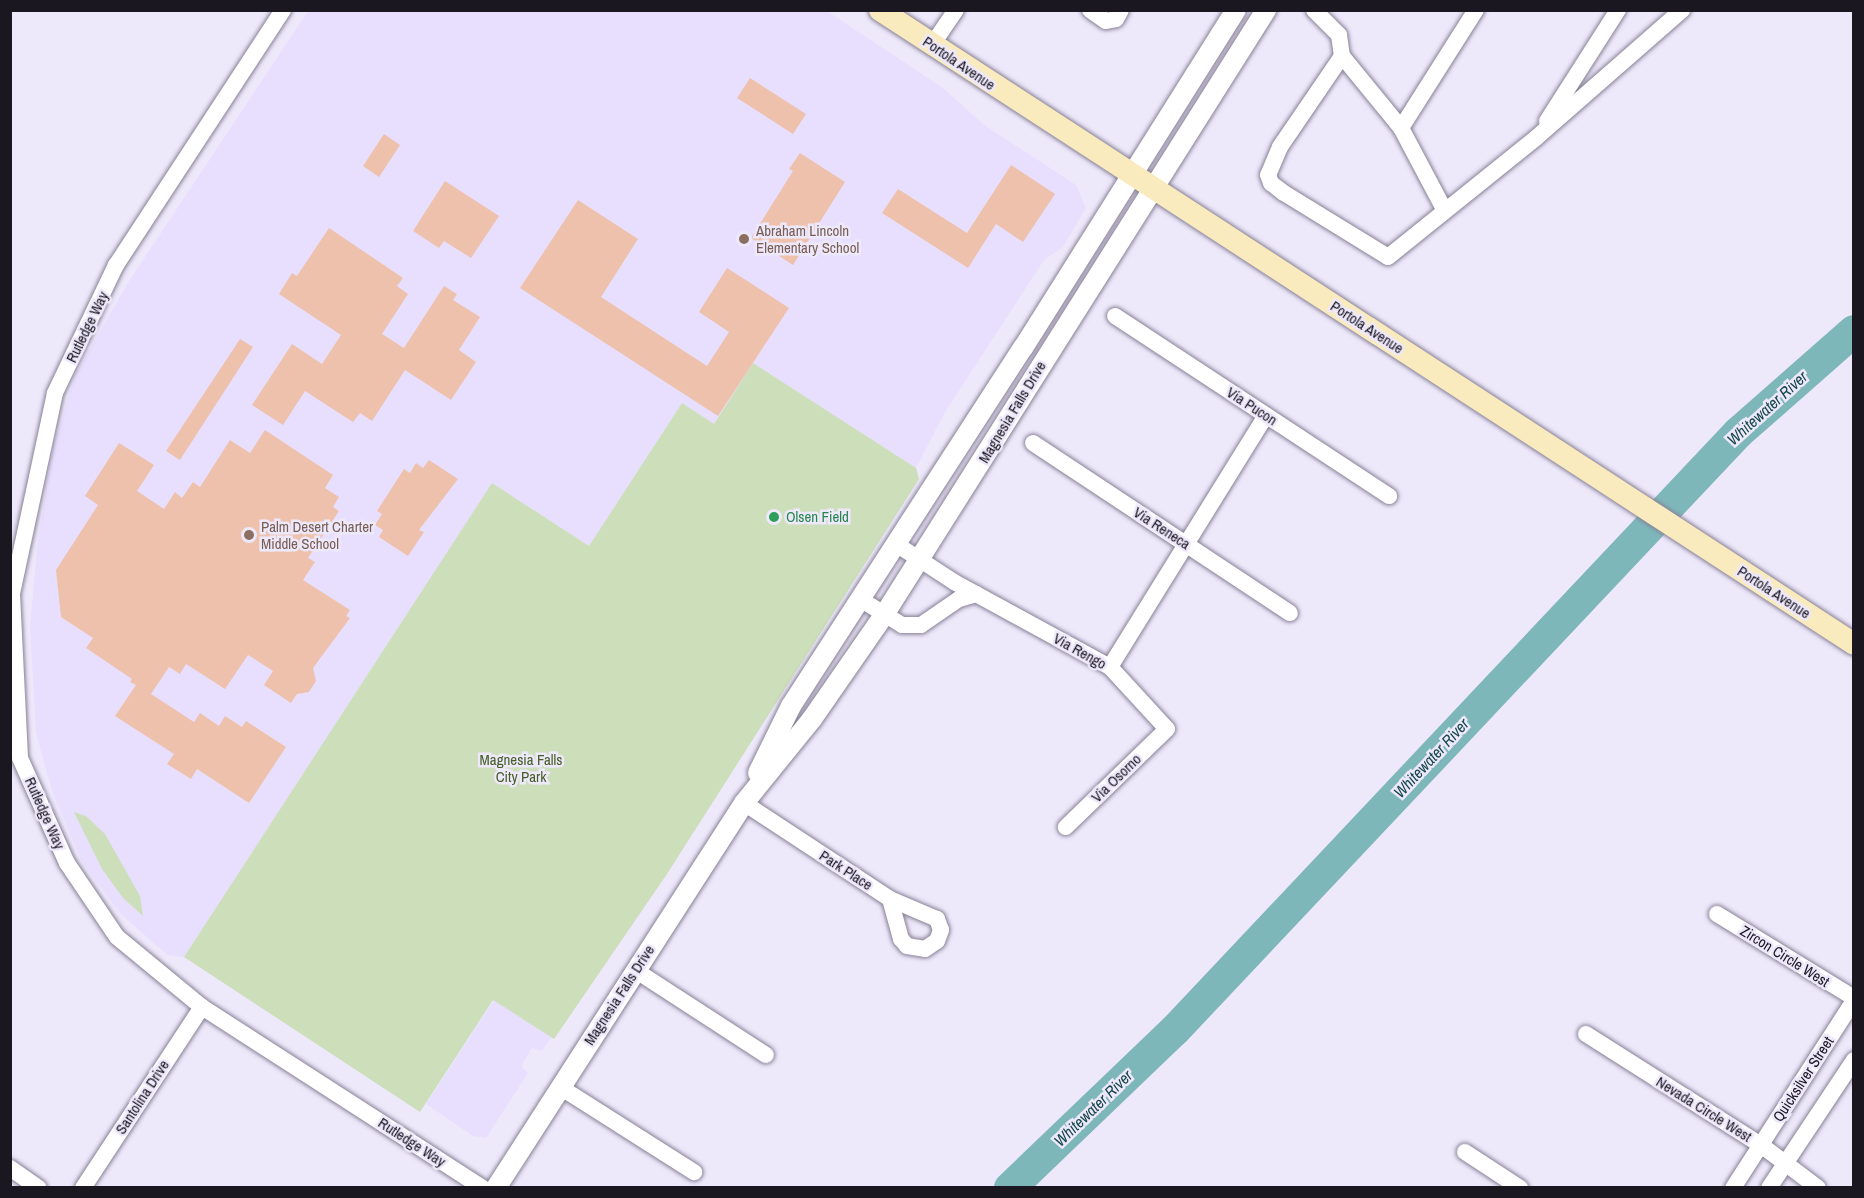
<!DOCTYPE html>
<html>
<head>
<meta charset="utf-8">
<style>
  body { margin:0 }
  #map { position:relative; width:1864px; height:1198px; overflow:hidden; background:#eee8fb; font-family:"Archivo Narrow",sans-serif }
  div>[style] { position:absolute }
  .built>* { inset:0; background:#e8dffe }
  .green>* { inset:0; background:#ccdeba }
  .river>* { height:32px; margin:-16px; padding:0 16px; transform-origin:16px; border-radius:16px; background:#7eb7ba }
  .building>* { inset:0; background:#eec1ac }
  .roads { filter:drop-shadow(0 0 2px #878196) drop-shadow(0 0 2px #878196) }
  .minor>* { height:16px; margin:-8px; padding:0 8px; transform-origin:8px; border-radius:8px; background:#fff }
  .tertiary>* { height:20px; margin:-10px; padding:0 10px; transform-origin:10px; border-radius:10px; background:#fff }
  .secondary>* { height:22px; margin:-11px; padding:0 11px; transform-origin:11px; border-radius:11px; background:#f9ebbe }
  .dots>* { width:16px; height:16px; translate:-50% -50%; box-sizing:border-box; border:3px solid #eee8fb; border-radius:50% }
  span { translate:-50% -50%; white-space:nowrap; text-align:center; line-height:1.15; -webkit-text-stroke:5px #eee8fb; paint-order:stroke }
  .street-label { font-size:15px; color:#1a1720 }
  .education-label { font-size:15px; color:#785e54 }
  .left { translate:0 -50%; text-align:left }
  .leisure-label { font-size:15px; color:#27864d }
  .park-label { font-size:15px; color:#455e24 }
  .water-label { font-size:16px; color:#15484b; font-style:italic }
  .frame { position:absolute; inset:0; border:12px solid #1a1720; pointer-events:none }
</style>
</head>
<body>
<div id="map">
  <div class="built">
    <i style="clip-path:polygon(308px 11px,827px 11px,943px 88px,984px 125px,1076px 185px,1086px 208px,1063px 247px,1044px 260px,945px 412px,916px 468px,753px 363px,714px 424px,682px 403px,589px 546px,492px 483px,184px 957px,167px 955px,120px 913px,82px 862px,53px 794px,36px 733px,30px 628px,37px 548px,52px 452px,75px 375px,129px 281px)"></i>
    <i style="clip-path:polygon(494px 1000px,551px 1037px,542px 1051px,532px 1048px,521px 1066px,528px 1073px,486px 1138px,473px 1136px,426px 1104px)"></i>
  </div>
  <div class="green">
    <i style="clip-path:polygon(753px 363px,916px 468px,919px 479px,667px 874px,554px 1039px,493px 1000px,420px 1112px,184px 957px,492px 483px,589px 546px,682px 403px,714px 424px)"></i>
    <i style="clip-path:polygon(74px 812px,86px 816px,105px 834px,140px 896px,143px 916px,123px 898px,102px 869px)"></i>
  </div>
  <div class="river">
    <i style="left:1010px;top:1188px;width:228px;rotate:-43.8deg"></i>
    <i style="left:1175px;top:1030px;width:821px;rotate:-46.68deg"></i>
    <i style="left:1738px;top:433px;width:154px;rotate:-41.3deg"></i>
  </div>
  <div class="building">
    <i style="clip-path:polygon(750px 78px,806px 114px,793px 134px,737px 98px)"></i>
    <i style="clip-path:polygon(384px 134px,400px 145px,379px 177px,363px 166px)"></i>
    <i style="clip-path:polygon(800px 153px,845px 182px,793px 265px,751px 238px,793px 171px,789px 169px)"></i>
    <i style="clip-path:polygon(1011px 165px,1055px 194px,1023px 242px,996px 224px,968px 268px,882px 213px,898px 189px,967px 233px)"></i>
    <i style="clip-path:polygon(445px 181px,499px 216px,471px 258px,444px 241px,439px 248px,413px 231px)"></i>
    <i style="clip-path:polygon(578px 200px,638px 239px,601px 297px,707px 366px,729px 332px,699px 312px,727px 268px,789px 308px,718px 416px,520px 288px)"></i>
    <i style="clip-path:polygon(329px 228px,403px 278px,397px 286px,408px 294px,382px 334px,404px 348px,444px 286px,457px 294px,453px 300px,480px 317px,459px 350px,476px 362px,451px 400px,405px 370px,372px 421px,360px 413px,353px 422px,305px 391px,283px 425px,252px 405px,292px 344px,322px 364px,341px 335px,279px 294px,292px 273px,297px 276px)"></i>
    <i style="clip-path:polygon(240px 339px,253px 347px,180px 460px,166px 451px)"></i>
    <i style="clip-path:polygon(265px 430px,333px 475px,325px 488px,339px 497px,333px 507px,339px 511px,308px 558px,315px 562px,303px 580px,350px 610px,346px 616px,350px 618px,313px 668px,316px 681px,309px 692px,297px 694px,291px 703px,264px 685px,273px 671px,248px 655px,225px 689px,186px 664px,180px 674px,169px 667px,151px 694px,194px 722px,200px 713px,219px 726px,225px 716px,242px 727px,246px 721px,286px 747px,249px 803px,197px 769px,191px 779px,167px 764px,174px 754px,115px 716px,136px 685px,130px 682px,132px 679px,86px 648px,93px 638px,61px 617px,56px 570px,98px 505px,85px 496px,119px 443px,154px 465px,137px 491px,164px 509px,175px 492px,182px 498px,193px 482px,200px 487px,230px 440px,250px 453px)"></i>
    <i style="clip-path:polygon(429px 460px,458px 479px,419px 530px,424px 532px,408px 556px,379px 537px,383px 530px,375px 525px,382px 514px,377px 511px,404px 469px,410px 473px,416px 463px,423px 468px)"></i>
  </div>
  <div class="roads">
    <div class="minor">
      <i style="left:283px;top:10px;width:305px;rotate:123.2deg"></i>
      <i style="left:116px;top:265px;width:142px;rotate:115.5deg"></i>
      <i style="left:55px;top:393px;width:206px;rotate:102.1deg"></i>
      <i style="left:12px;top:594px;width:164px;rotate:87.2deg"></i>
      <i style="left:20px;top:758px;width:115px;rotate:65.9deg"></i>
      <i style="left:67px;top:863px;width:89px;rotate:56deg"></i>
      <i style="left:117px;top:937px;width:110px;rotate:39.5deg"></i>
      <i style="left:202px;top:1007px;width:334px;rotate:32.8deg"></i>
      <i style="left:1090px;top:10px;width:19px;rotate:35deg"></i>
      <i style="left:1106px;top:21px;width:10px;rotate:-11deg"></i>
      <i style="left:1116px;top:19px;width:10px;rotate:-61deg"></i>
      <i style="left:1314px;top:10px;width:35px;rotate:45deg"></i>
      <i style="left:1339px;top:35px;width:21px;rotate:82deg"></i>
      <i style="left:932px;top:45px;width:42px;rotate:-55.6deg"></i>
      <i style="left:1547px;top:121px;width:132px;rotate:-57.4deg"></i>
      <i style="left:1401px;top:128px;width:93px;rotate:-129.3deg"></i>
      <i style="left:1342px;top:56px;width:110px;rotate:124.3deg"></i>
      <i style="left:1280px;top:147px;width:30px;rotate:113deg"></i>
      <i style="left:1268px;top:175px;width:9px;rotate:69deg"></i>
      <i style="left:1271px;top:183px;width:16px;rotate:38deg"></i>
      <i style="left:1284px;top:193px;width:122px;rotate:31.6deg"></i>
      <i style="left:1388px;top:257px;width:191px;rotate:-38.8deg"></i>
      <i style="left:1537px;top:137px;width:193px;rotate:-41.2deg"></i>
      <i style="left:1445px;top:211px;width:94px;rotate:-117.9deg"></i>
      <i style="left:1401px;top:128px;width:140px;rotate:-57.6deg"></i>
      <i style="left:1115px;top:316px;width:328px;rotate:33.3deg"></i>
      <i style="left:1033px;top:443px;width:308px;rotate:33.5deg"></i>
      <i style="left:896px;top:544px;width:69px;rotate:33.2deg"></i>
      <i style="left:954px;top:582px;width:178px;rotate:28.6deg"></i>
      <i style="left:1110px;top:667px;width:84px;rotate:47.4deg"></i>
      <i style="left:1167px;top:729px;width:141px;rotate:135.9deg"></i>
      <i style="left:860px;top:599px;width:49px;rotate:31.8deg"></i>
      <i style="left:902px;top:625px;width:19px"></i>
      <i style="left:921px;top:625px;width:46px;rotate:-34.4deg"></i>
      <i style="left:959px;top:599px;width:18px;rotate:-16deg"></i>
      <i style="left:1110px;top:667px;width:296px;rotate:-58.2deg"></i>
      <i style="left:744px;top:803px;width:175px;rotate:33.3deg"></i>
      <i style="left:890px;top:899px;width:41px;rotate:74.6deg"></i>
      <i style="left:901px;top:939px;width:9px;rotate:49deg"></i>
      <i style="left:907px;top:946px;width:18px;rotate:9deg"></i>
      <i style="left:925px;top:949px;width:14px;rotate:-34deg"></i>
      <i style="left:937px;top:941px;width:12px;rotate:-70deg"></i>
      <i style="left:941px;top:930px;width:12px;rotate:-110deg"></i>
      <i style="left:937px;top:919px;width:51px;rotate:-156.9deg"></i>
      <i style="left:1717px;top:914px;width:161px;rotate:31.5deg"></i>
      <i style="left:635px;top:970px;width:156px;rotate:33deg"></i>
      <i style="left:1586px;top:1034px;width:207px;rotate:32.4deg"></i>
      <i style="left:1761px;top:1145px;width:71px;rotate:37deg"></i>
      <i style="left:560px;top:1087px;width:159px;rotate:32.4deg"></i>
      <i style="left:1465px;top:1152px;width:66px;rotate:33.2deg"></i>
      <i style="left:10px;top:1168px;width:35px;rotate:35deg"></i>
      <i style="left:83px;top:1188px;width:217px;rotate:-56.7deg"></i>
      <i style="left:1733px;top:1188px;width:224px;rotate:-57.2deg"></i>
      <i style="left:1769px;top:1188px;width:154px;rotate:-56.4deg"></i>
    </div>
    <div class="tertiary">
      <i style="left:758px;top:773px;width:75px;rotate:-63.8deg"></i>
      <i style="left:791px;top:706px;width:427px;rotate:-57.1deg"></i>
      <i style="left:1023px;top:348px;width:400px;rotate:-57.8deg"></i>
      <i style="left:496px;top:1188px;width:458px;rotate:-57.2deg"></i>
      <i style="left:744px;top:803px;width:108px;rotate:-51deg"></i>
      <i style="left:812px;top:719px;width:126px;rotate:-55.3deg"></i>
      <i style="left:884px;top:615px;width:716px;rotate:-57.73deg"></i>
    </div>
    <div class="secondary">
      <i style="left:880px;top:10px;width:1162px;rotate:33.06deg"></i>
    </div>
  </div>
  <div class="dots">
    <i style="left:744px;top:239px;background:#8d6e63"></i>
    <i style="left:774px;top:517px;background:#2e9e5b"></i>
    <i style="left:249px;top:535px;background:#8d6e63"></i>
  </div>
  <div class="street-label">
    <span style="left:959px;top:63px;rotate:34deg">Portola Avenue</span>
    <span style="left:87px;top:327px;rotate:-64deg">Rutledge Way</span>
    <span style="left:1367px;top:327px;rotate:33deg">Portola Avenue</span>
    <span style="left:1252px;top:406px;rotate:33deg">Via Pucon</span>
    <span style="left:1012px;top:412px;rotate:-59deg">Magnesia Falls Drive</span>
    <span style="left:1162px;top:528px;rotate:33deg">Via Reneca</span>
    <span style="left:1774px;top:592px;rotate:33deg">Portola Avenue</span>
    <span style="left:1080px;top:651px;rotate:29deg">Via Rengo</span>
    <span style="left:1116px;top:778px;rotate:-44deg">Via Osorno</span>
    <span style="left:45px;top:813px;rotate:66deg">Rutledge Way</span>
    <span style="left:846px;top:870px;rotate:33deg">Park Place</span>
    <span style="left:1785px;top:956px;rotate:32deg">Zircon Circle West</span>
    <span style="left:619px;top:995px;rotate:-57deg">Magnesia Falls Drive</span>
    <span style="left:1803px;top:1079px;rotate:-57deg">Quicksilver Street</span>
    <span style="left:142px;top:1097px;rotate:-57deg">Santolina Drive</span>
    <span style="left:1704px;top:1109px;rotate:32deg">Nevada Circle West</span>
    <span style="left:412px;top:1142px;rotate:33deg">Rutledge Way</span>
  </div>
  <div class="education-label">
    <span class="left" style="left:756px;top:239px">Abraham Lincoln<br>Elementary School</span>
    <span class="left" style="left:261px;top:535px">Palm Desert Charter<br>Middle School</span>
  </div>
  <div class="leisure-label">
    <span class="left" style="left:786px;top:517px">Olsen Field</span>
  </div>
  <div class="park-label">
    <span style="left:521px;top:768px">Magnesia Falls<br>City Park</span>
  </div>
  <div class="water-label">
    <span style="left:1767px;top:408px;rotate:-42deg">Whitewater River</span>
    <span style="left:1431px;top:758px;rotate:-47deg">Whitewater River</span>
    <span style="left:1093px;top:1108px;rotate:-44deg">Whitewater River</span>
  </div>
  <div class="frame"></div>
</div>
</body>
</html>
